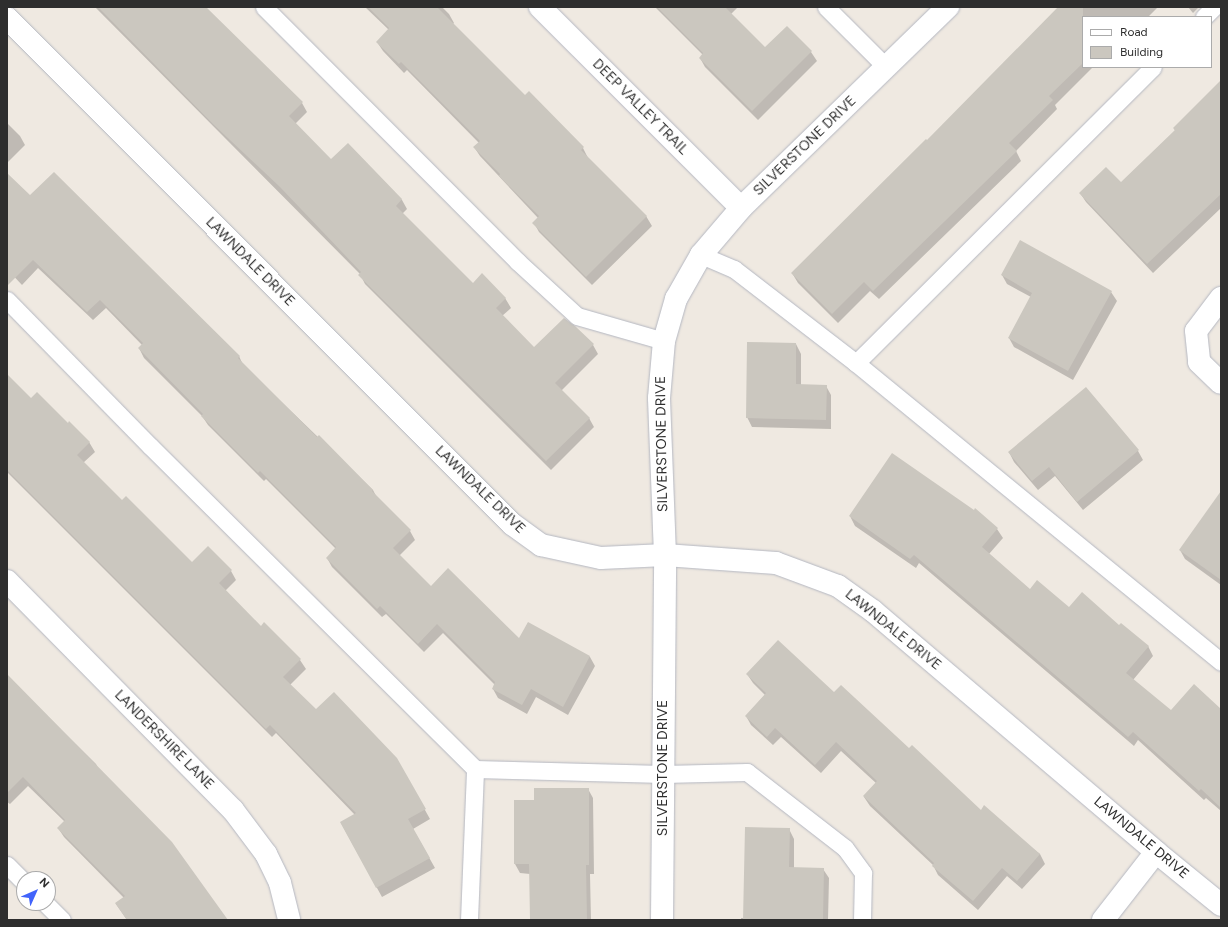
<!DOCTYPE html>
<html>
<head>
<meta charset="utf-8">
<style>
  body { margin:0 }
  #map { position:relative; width:1228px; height:927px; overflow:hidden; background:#efe9e1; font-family:Figtree,sans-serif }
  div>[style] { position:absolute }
  .shadow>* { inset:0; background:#0003 }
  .building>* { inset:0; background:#cbc7bf }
  .roads { filter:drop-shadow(0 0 1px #b4b7c1) drop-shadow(0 0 1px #b4b7c1) }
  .lane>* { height:17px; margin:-8.5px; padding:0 8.5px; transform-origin:8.5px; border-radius:8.5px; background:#fff }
  .street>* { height:22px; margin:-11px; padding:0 11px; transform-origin:11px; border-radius:11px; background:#fff }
  .secondary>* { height:22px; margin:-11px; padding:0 11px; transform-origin:11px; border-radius:11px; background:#fff }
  span { translate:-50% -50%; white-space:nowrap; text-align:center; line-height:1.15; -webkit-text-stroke:3px #fff; paint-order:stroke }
  .street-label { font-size:14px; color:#2e2e2e }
  .frame { position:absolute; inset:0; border:8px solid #2e2e2e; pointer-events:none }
  .legend { position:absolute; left:1082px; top:16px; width:130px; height:52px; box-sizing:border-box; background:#fff; border:1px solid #ababab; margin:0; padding:5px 7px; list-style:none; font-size:12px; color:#2e2e2e }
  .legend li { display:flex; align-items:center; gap:8px; height:20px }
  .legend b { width:20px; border:1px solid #ababab }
  .north { position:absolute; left:16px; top:871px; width:40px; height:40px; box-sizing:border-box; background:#fff; border:1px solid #ababab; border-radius:50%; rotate:45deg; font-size:11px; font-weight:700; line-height:16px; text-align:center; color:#2e2e2e }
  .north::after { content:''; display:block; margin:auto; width:14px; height:18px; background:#4264fb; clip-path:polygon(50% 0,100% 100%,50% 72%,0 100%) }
</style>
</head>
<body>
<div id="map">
  <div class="shadow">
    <i style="clip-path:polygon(95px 7px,204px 7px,302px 103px,307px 112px,295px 124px,331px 160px,348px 144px,402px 200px,407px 209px,402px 214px,473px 284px,505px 298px,511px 308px,502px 316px,534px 349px,593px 345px,598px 354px,561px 391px,589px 418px,594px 427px,551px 470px,365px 284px,360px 274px)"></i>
    <i style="clip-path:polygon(365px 7px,442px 7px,449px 14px,454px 23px,453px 24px,525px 97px,583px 148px,588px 158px,646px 216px,652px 226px,592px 285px,539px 232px,534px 223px,538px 218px,480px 156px,474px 147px,479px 143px,407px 70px,404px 73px,383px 51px,377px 42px,389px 30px)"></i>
    <i style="clip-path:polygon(655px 7px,738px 7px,731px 14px,765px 49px,811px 52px,817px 61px,758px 120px,705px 67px,700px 58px,703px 55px)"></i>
    <i style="clip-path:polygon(1060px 7px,1158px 7px,1148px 17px,1083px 17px,1083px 67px,1093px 67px,1055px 105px,1057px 109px,1016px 151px,1021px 161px,879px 299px,870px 291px,838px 323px,798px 283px,792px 273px,927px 141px)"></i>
    <i style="clip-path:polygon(1188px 7px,1199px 7px,1193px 13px)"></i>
    <i style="clip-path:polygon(1221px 81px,1221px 208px,1153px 273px,1086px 202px,1080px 193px,1121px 183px,1175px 131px,1174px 128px)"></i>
    <i style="clip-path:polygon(7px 123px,20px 136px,25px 145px,7px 163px)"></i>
    <i style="clip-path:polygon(7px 174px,30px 197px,239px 356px,243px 365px,373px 490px,377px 498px,410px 531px,415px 540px,399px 556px,431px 587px,519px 640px,528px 623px,590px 657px,595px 666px,568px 715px,536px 697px,527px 714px,498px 698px,493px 689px,495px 685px,443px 633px,424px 652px,386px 614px,382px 617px,332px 567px,327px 558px,336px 549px,266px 479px,264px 481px,208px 425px,202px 416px,144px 358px,139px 348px,142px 345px,106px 308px,93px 320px,38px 268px,22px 285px,7px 269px)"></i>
    <i style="clip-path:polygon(1002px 275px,1111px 292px,1117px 301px,1073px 380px,1014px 347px,1009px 338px,1031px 297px,1007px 284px)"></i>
    <i style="clip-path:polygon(796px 344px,801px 354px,801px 385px,826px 386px,831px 395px,831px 429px,752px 427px,747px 417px)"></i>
    <i style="clip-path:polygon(7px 376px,31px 400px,68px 424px,89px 442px,95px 452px,83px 463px,122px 502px,192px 563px,231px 571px,236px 580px,225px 591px,261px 627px,264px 624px,300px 660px,306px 669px,290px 685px,316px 711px,396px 758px,430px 819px,413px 829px,435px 868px,382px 897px,341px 823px,355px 815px,276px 733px,272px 737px,7px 472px)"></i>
    <i style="clip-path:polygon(1138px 451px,1143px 460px,1083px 510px,1055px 476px,1038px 490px,1014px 462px,1009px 452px)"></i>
    <i style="clip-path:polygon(1221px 496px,1221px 585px,1185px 559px,1180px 550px)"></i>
    <i style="clip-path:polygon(850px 516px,997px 529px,1003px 538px,989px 554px,1030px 590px,1069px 609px,1119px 626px,1148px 646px,1153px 656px,1133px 680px,1171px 712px,1221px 711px,1221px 811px,1206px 798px,1204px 800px,1138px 740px,1134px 746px,919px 563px,916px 568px,855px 526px)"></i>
    <i style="clip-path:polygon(747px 674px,834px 694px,909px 749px,981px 811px,1040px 854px,1045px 864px,1022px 889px,1007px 876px,978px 910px,938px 875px,933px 865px,870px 806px,864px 797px,877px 784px,841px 751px,821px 773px,781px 737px,773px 745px,751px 725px,746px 716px,765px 695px,753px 683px)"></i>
    <i style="clip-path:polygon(7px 676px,96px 764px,168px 920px,127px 920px,116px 904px,124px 898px,64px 837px,58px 828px,65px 822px,28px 786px,10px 804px,7px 802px)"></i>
    <i style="clip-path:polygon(588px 789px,593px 798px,594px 874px,590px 874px,591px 920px,531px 920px,530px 874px,520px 873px,515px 864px,515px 801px,535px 801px)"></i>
    <i style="clip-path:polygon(789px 829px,794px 839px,794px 868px,823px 869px,829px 878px,828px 920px,741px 920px,741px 918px,745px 918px)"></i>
    <i style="clip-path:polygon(366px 919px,406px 919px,407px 920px,366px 920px)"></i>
  </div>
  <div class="building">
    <i style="clip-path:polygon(98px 7px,206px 7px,303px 102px,289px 116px,331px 159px,348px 143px,402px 199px,396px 206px,473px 283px,482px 273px,506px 298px,496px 308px,534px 347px,564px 318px,575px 326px,594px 344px,555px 383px,590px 418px,546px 461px,358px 275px,361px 272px,280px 187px,213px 124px)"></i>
    <i style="clip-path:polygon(368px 7px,437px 7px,525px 95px,529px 91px,584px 147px,581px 150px,647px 216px,586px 277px,532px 223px,539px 216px,499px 176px,500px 174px,473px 147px,480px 141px,401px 62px,399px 64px,376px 42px,389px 28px)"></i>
    <i style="clip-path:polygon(657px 7px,725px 7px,765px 47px,787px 26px,812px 51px,752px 111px,699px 58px,703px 53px)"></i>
    <i style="clip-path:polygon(1058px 7px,1083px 7px,1083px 63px,1049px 96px,1053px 100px,1009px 143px,1017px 151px,873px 291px,864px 282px,832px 314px,791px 273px,926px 139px,927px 140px)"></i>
    <i style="clip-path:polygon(1221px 80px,1221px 194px,1147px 264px,1079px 193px,1106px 167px,1121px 182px,1175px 130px,1173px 128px)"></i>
    <i style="clip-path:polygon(54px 172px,240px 356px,238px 358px,317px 437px,319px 435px,373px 490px,372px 491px,411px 530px,393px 548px,431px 586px,448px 568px,519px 638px,528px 622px,590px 656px,563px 707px,531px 689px,522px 705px,492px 689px,495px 682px,437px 624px,418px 644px,380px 606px,377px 609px,326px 558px,336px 547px,260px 471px,258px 473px,201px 416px,203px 414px,138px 348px,143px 343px,100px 300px,87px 312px,33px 260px,7px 286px,7px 173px,30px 195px)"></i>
    <i style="clip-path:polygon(1020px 240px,1112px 291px,1068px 371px,1008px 338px,1032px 293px,1001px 275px)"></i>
    <i style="clip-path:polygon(747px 342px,796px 343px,796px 384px,827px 385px,826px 420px,746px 418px)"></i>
    <i style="clip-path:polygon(7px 374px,31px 398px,37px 392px,68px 423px,69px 421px,90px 442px,77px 455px,122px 500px,126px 496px,192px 562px,208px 546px,232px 570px,219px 583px,261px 626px,264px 622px,301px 659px,283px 677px,316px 709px,334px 692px,397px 758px,426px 809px,408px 819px,430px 858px,376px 888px,340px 822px,356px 813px,270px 725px,266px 729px,7px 470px)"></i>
    <i style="clip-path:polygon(1086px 387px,1139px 450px,1077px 502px,1049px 467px,1032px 481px,1008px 452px)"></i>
    <i style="clip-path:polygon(892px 453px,974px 510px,975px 508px,998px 528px,982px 547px,1030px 589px,1037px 580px,1069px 607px,1082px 592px,1119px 625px,1121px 623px,1149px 646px,1126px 673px,1171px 710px,1194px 684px,1221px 709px,1221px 808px,1201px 789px,1199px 791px,1133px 732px,1128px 737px,914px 555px,910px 559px,849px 516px)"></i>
    <i style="clip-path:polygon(1221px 491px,1221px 580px,1179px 550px)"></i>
    <i style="clip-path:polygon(778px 640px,834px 692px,841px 685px,909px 748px,912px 745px,981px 810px,984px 805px,1040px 854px,1017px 881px,1002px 868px,973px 901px,932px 866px,934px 863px,863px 796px,877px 781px,836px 742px,815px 765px,775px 728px,767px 737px,745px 716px,766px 693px,746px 674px)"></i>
    <i style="clip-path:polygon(7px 674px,172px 842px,228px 920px,127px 920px,115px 903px,125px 896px,57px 828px,65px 820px,23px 777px,7px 793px)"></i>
    <i style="clip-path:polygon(534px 788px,589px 788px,589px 865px,586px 865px,587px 920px,530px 920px,529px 864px,514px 864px,514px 800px,534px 800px)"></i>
    <i style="clip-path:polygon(745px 827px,790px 828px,789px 867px,824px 868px,823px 920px,743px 920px)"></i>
  </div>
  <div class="roads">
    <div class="lane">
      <i style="left:264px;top:7px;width:359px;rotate:45.1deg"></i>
      <i style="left:517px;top:261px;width:81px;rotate:42.5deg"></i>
      <i style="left:577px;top:316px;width:91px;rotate:16deg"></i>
      <i style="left:826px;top:7px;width:85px;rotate:45deg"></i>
      <i style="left:1204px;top:17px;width:14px;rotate:-45deg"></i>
      <i style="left:701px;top:255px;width:36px;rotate:23deg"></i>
      <i style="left:734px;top:269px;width:154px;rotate:37.6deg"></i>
      <i style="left:856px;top:363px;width:419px;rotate:-44.9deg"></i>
      <i style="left:7px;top:300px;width:204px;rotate:45.6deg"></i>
      <i style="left:150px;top:446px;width:458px;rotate:44.8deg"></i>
      <i style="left:475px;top:769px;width:188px;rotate:1.5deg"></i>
      <i style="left:663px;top:774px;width:84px;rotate:-1.4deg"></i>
      <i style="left:747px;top:772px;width:124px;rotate:37.8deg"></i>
      <i style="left:845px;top:848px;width:31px;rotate:54deg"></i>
      <i style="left:863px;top:873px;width:47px;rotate:91.2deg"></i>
      <i style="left:856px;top:363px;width:472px;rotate:39.3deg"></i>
      <i style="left:7px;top:865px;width:24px;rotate:45deg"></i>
      <i style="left:45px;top:903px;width:24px;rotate:45deg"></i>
      <i style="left:469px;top:920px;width:151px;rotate:-87.7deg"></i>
    </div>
    <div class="street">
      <i style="left:540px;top:7px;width:284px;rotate:45deg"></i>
      <i style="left:7px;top:18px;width:715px;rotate:45.06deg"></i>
      <i style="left:512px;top:524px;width:36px;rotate:36deg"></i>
      <i style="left:541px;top:545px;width:61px;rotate:12.2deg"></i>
      <i style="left:601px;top:558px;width:64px;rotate:-2.7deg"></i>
      <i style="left:665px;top:555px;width:111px;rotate:4.1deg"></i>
      <i style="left:776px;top:563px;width:66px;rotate:20.4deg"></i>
      <i style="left:838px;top:586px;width:43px;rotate:35.5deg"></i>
      <i style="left:873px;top:611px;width:372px;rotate:40.4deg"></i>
      <i style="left:1156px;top:852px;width:84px;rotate:39.2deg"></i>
      <i style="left:1221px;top:298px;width:41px;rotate:127.1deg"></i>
      <i style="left:1196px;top:331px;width:31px;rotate:84deg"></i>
      <i style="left:1199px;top:362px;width:30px;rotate:44deg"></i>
      <i style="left:7px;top:581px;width:322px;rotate:45.4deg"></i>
      <i style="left:233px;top:810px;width:55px;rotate:53.1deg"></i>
      <i style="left:266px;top:854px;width:32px;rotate:64deg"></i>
      <i style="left:280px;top:883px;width:38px;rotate:76deg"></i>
      <i style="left:1103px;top:920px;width:86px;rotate:-52.1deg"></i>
    </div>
    <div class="secondary">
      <i style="left:662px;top:920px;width:365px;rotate:-89.5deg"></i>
      <i style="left:665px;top:555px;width:157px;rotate:-92.2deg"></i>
      <i style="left:659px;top:398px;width:57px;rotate:-85deg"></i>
      <i style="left:664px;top:341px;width:44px;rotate:-74.1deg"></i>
      <i style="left:676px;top:299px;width:51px;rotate:-60.4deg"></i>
      <i style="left:701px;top:255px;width:62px;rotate:-49.6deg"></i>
      <i style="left:741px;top:208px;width:289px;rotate:-44.2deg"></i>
    </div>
  </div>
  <div class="street-label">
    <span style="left:640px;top:107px;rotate:45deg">DEEP VALLEY TRAIL</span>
    <span style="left:805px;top:146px;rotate:-44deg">SILVERSTONE DRIVE</span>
    <span style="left:250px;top:262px;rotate:45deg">LAWNDALE DRIVE</span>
    <span style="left:662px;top:444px;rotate:-91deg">SILVERSTONE DRIVE</span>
    <span style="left:480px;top:490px;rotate:44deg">LAWNDALE DRIVE</span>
    <span style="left:893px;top:630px;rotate:39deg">LAWNDALE DRIVE</span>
    <span style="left:164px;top:740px;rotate:45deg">LANDERSHIRE LANE</span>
    <span style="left:663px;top:768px;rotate:-90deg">SILVERSTONE DRIVE</span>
    <span style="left:1141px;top:838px;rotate:40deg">LAWNDALE DRIVE</span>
  </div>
  <div class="frame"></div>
  <ul class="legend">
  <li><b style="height:5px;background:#fff"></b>Road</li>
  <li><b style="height:11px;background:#cbc7bf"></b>Building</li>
  </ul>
  <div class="north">N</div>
</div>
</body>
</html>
